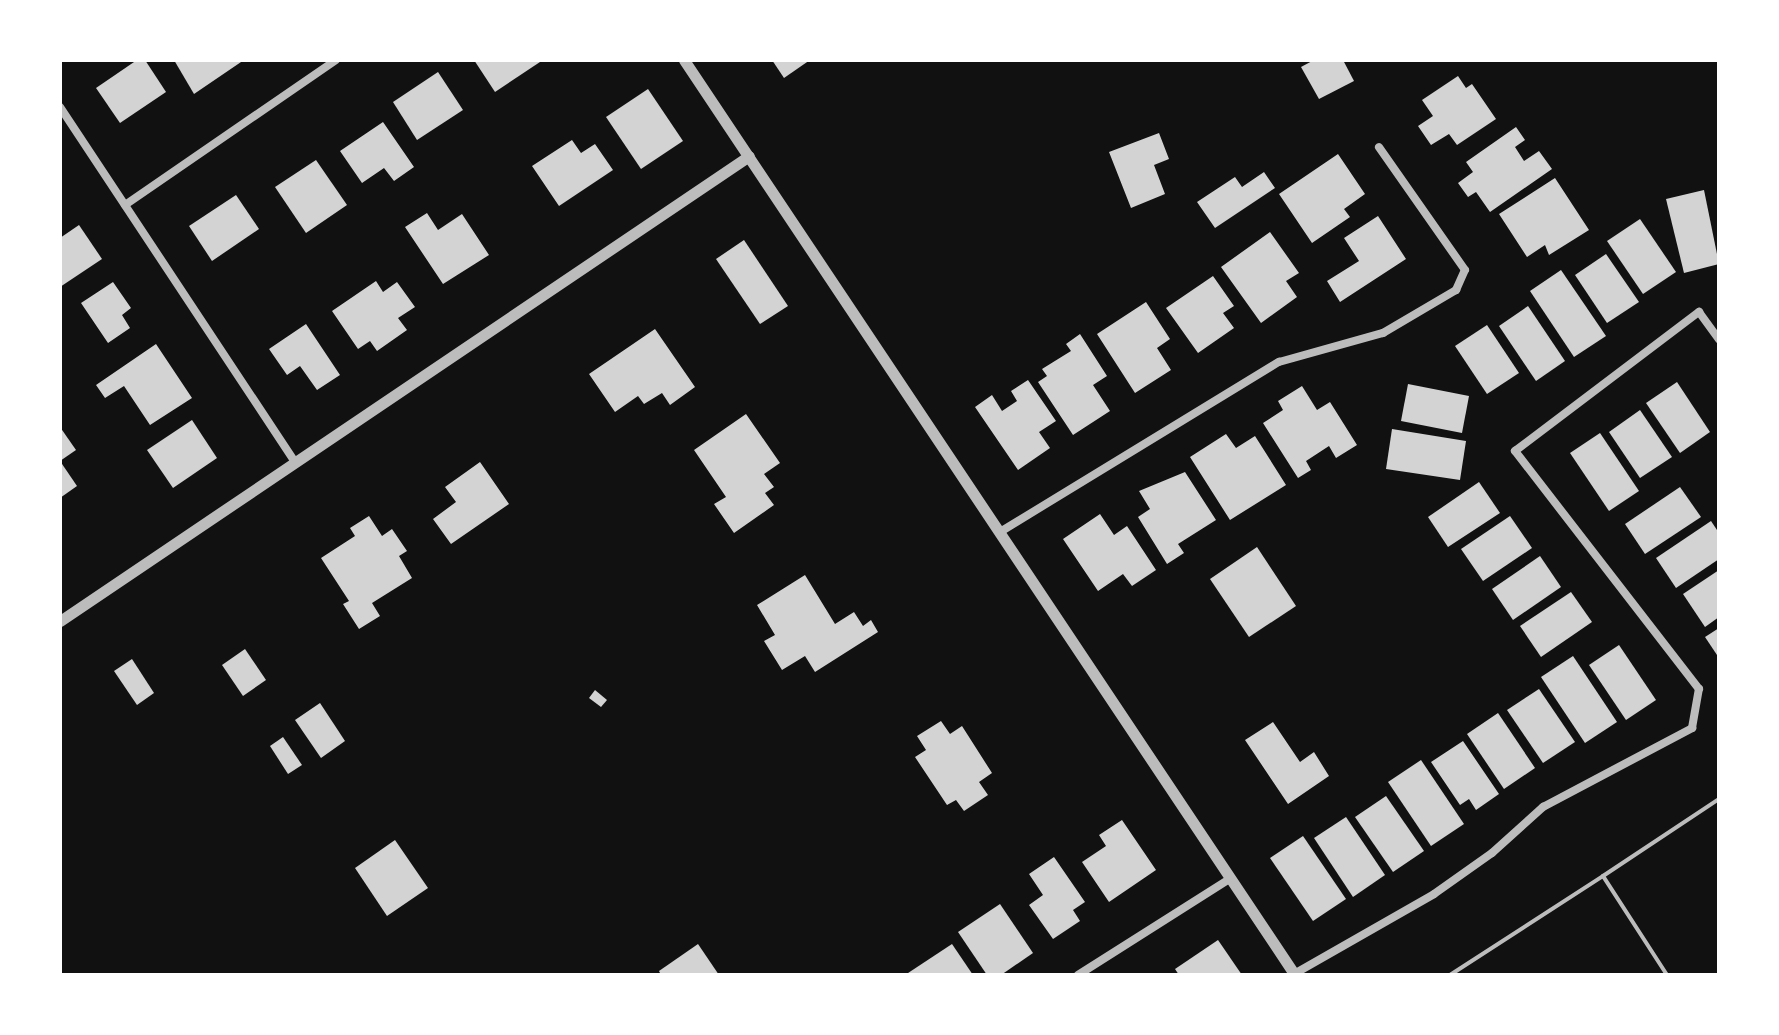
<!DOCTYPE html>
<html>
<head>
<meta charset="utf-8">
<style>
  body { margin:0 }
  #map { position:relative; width:1779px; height:1035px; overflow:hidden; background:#111; font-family:Merriweather,serif }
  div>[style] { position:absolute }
  .building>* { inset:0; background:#d3d3d3 }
  .service>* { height:4px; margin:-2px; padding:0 2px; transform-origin:2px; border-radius:2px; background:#bcbcbc }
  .minor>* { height:8px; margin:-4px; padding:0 4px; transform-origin:4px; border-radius:4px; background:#bcbcbc }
  .tertiary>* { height:11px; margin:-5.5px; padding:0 5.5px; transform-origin:5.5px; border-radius:5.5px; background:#bcbcbc }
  span { translate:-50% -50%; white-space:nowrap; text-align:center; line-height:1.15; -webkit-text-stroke:8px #fff; paint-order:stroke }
  .frame { position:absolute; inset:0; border:62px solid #fff; pointer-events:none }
</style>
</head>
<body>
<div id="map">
  <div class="building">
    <i style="clip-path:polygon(137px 60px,145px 60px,166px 92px,120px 123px,96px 88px)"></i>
    <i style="clip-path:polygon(174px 60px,244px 60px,194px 94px)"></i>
    <i style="clip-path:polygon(474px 60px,543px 60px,495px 92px)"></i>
    <i style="clip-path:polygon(772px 60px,810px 60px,784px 78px)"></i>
    <i style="clip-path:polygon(1314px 60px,1343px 60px,1354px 81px,1319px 99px,1301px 67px)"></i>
    <i style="clip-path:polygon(438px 72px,463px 110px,417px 140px,393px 102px)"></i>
    <i style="clip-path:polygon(1458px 76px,1466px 88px,1472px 84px,1496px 119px,1457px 145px,1449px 134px,1431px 145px,1418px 126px,1433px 116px,1422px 100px)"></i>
    <i style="clip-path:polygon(648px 89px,683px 141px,641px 169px,606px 117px)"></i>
    <i style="clip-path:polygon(383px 122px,414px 167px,394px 181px,384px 168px,362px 183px,340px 151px)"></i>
    <i style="clip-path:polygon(1516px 127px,1525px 140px,1515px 147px,1524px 161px,1539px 151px,1552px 169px,1490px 212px,1476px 192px,1468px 197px,1458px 183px,1473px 172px,1466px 162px)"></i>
    <i style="clip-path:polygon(1159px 133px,1169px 159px,1154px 165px,1165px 194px,1131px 208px,1109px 152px)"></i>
    <i style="clip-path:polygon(572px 140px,581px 153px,595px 144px,613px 170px,559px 206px,532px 166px)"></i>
    <i style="clip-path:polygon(1338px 154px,1365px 194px,1344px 209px,1350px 217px,1312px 243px,1279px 194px)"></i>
    <i style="clip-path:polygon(316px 160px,347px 205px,306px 233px,275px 187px)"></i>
    <i style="clip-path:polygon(1264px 172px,1275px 188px,1215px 228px,1197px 202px,1235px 177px,1242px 187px)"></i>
    <i style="clip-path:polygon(1555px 178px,1589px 230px,1549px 255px,1545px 245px,1527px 257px,1499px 214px)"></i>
    <i style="clip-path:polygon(1704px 190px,1719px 264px,1684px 273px,1666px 199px)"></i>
    <i style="clip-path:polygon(236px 195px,259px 229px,212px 261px,189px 226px)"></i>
    <i style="clip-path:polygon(427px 213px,438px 230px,462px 214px,489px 255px,443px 284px,405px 227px)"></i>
    <i style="clip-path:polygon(1378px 216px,1406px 259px,1340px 302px,1327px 281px,1359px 261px,1344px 238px)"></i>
    <i style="clip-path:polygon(1640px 219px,1676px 272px,1643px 294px,1607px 241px)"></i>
    <i style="clip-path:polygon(79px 225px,102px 259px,60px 287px,60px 238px)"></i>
    <i style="clip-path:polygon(1270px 232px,1299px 273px,1286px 281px,1297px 297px,1261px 323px,1221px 267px)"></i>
    <i style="clip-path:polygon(744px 240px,788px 306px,760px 324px,716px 259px)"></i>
    <i style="clip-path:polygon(1606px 254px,1639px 302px,1607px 323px,1575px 275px)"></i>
    <i style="clip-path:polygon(1561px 270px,1606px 336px,1574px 357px,1530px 291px)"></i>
    <i style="clip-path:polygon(1213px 276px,1234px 306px,1223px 313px,1234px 328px,1198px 353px,1166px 308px)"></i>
    <i style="clip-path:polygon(376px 281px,383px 292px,397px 282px,415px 307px,398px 318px,407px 330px,377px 351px,370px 341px,358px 349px,332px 311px)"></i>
    <i style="clip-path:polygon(113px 282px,131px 308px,122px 315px,130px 328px,108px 343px,81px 303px)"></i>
    <i style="clip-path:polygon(1146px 302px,1170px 339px,1157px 348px,1171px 370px,1135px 393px,1097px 334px)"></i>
    <i style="clip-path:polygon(1528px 306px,1565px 361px,1536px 381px,1499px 326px)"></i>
    <i style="clip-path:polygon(306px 324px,340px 375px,317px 390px,300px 366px,287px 375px,269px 349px)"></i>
    <i style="clip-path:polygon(1487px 325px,1519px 373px,1487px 394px,1455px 346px)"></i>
    <i style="clip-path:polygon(655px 329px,695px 387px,670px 405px,662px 393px,644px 404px,638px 396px,615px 412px,589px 374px)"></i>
    <i style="clip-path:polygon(1080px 334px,1107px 376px,1093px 385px,1110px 411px,1073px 435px,1038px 382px,1047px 376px,1042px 369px,1071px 351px,1066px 344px)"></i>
    <i style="clip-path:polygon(156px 344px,192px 398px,150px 425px,124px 386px,105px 398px,96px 385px)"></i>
    <i style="clip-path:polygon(1028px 380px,1056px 421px,1039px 432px,1050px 448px,1018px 470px,975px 407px,992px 395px,1002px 411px,1017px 401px,1011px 391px)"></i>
    <i style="clip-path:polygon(1677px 382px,1710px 432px,1680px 453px,1646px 403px)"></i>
    <i style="clip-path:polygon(1408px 384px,1469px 396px,1462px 433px,1401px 421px)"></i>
    <i style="clip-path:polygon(1302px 386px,1317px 410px,1330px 402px,1357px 445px,1336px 458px,1329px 446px,1306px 461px,1311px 470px,1298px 478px,1263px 423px,1283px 410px,1278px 401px)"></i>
    <i style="clip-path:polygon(1640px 410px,1672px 457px,1640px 478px,1609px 432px)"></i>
    <i style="clip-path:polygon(746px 414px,780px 463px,764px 474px,774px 487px,765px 493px,774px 505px,734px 533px,714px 504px,726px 497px,694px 450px)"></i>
    <i style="clip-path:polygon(192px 420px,217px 458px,173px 488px,147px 450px)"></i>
    <i style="clip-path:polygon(60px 427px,76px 450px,60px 461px)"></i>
    <i style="clip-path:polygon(1392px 429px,1466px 441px,1460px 480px,1386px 469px)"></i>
    <i style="clip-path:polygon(1600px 433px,1639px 491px,1609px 511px,1570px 453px)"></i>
    <i style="clip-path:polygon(1226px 434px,1236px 448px,1255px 436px,1286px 485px,1230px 520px,1190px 457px)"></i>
    <i style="clip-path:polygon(60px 461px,77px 486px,60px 498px)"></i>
    <i style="clip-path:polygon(480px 462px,509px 504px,451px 544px,433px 519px,456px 502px,445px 487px)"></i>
    <i style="clip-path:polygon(1185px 472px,1216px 520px,1178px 544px,1184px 553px,1167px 564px,1138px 517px,1150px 509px,1139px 491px)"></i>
    <i style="clip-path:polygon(1479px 482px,1500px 513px,1448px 547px,1428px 517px)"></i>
    <i style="clip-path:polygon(1680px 487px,1701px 517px,1645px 554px,1625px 524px)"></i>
    <i style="clip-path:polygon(1100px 514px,1114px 535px,1127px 526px,1156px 570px,1132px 586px,1123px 574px,1098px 591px,1063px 539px)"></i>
    <i style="clip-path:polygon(369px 516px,382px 536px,392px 529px,407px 551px,399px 556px,412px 578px,372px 603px,380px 616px,359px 629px,343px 604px,349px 601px,321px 558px,355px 536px,350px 528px)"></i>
    <i style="clip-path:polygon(1510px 516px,1532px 548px,1483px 581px,1461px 549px)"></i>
    <i style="clip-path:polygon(1711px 521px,1719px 533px,1719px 559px,1676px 588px,1656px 558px)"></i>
    <i style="clip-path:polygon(1257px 547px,1296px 606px,1249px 637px,1210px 579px)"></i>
    <i style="clip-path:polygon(1540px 556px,1561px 587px,1513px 620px,1492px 589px)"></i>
    <i style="clip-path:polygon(1719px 570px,1719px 617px,1705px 627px,1683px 594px)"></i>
    <i style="clip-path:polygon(805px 575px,835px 624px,854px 612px,863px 626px,871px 620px,878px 632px,815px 672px,805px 656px,782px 670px,764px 641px,775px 635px,757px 605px)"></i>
    <i style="clip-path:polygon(1571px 592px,1592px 622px,1541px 657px,1520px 626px)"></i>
    <i style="clip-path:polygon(1719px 628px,1719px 658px,1705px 637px)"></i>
    <i style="clip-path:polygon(1619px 645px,1656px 700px,1626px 720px,1589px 665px)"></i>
    <i style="clip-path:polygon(245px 649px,266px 680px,243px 696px,222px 665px)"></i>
    <i style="clip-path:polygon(1573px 656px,1617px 722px,1585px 743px,1541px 677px)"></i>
    <i style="clip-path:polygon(132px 659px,154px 693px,137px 705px,114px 671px)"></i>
    <i style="clip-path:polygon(1539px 689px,1575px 742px,1543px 763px,1507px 710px)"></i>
    <i style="clip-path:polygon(595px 690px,607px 700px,601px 707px,589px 698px)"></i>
    <i style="clip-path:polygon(320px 703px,345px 741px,321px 758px,295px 720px)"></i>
    <i style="clip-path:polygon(1498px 713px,1535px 768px,1504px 789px,1467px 734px)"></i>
    <i style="clip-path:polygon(941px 721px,950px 734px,962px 726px,992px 773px,979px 782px,988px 795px,964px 811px,956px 800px,947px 805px,915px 757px,926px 750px,917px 736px)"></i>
    <i style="clip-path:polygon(1273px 722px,1300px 762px,1314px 752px,1329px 776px,1288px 804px,1245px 740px)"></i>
    <i style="clip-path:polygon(283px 737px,302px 765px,288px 774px,270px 746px)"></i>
    <i style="clip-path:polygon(1463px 741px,1499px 794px,1476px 810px,1469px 799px,1460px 805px,1431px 762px)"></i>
    <i style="clip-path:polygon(1421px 760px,1464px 824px,1431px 846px,1388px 782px)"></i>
    <i style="clip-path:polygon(1386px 796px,1424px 851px,1393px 872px,1355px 817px)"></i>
    <i style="clip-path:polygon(1346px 817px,1385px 875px,1353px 897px,1314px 838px)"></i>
    <i style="clip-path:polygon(1122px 820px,1156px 870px,1109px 902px,1082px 862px,1106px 846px,1099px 835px)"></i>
    <i style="clip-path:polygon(1303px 836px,1346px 899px,1313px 921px,1270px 858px)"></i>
    <i style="clip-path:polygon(395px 840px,428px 888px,387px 916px,355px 868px)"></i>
    <i style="clip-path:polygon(1054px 857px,1085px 902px,1073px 910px,1080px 921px,1053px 939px,1029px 905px,1043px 895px,1029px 874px)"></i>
    <i style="clip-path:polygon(1000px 904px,1033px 953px,1001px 975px,987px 975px,958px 932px)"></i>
    <i style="clip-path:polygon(1218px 940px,1242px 975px,1179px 975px,1175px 969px)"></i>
    <i style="clip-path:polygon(698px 944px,719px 975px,661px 975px,659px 971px)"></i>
    <i style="clip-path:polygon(952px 944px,973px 975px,905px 975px)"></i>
  </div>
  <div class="service">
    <i style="left:1450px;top:975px;width:182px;rotate:-32.9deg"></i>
    <i style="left:1667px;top:975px;width:118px;rotate:-122.9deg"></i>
    <i style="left:1603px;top:876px;width:139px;rotate:-33.6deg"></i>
  </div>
  <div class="minor">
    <i style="left:60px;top:107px;width:426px;rotate:56.5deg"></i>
    <i style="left:125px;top:205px;width:256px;rotate:-34.5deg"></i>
    <i style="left:1000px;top:532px;width:327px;rotate:-31.4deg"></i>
    <i style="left:1279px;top:362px;width:108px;rotate:-15.6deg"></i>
    <i style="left:1383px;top:333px;width:85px;rotate:-30.5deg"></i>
    <i style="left:1456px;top:290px;width:22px;rotate:-66deg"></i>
    <i style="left:1465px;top:270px;width:150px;rotate:-125deg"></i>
    <i style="left:1294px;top:974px;width:161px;rotate:-29.7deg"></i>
    <i style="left:1434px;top:894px;width:71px;rotate:-35.3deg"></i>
    <i style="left:1492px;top:853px;width:69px;rotate:-42deg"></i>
    <i style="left:1543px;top:807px;width:169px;rotate:-27.9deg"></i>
    <i style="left:1692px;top:728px;width:40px;rotate:-80deg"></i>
    <i style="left:1699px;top:689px;width:301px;rotate:-127.7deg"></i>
    <i style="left:1515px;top:451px;width:231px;rotate:-37.1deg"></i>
    <i style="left:1699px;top:312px;width:34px;rotate:54deg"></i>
    <i style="left:1078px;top:975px;width:181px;rotate:-32.4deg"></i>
  </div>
  <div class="tertiary">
    <i style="left:684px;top:60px;width:1100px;rotate:56.27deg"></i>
    <i style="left:60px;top:621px;width:831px;rotate:-34.02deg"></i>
  </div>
  <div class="frame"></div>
</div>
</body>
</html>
